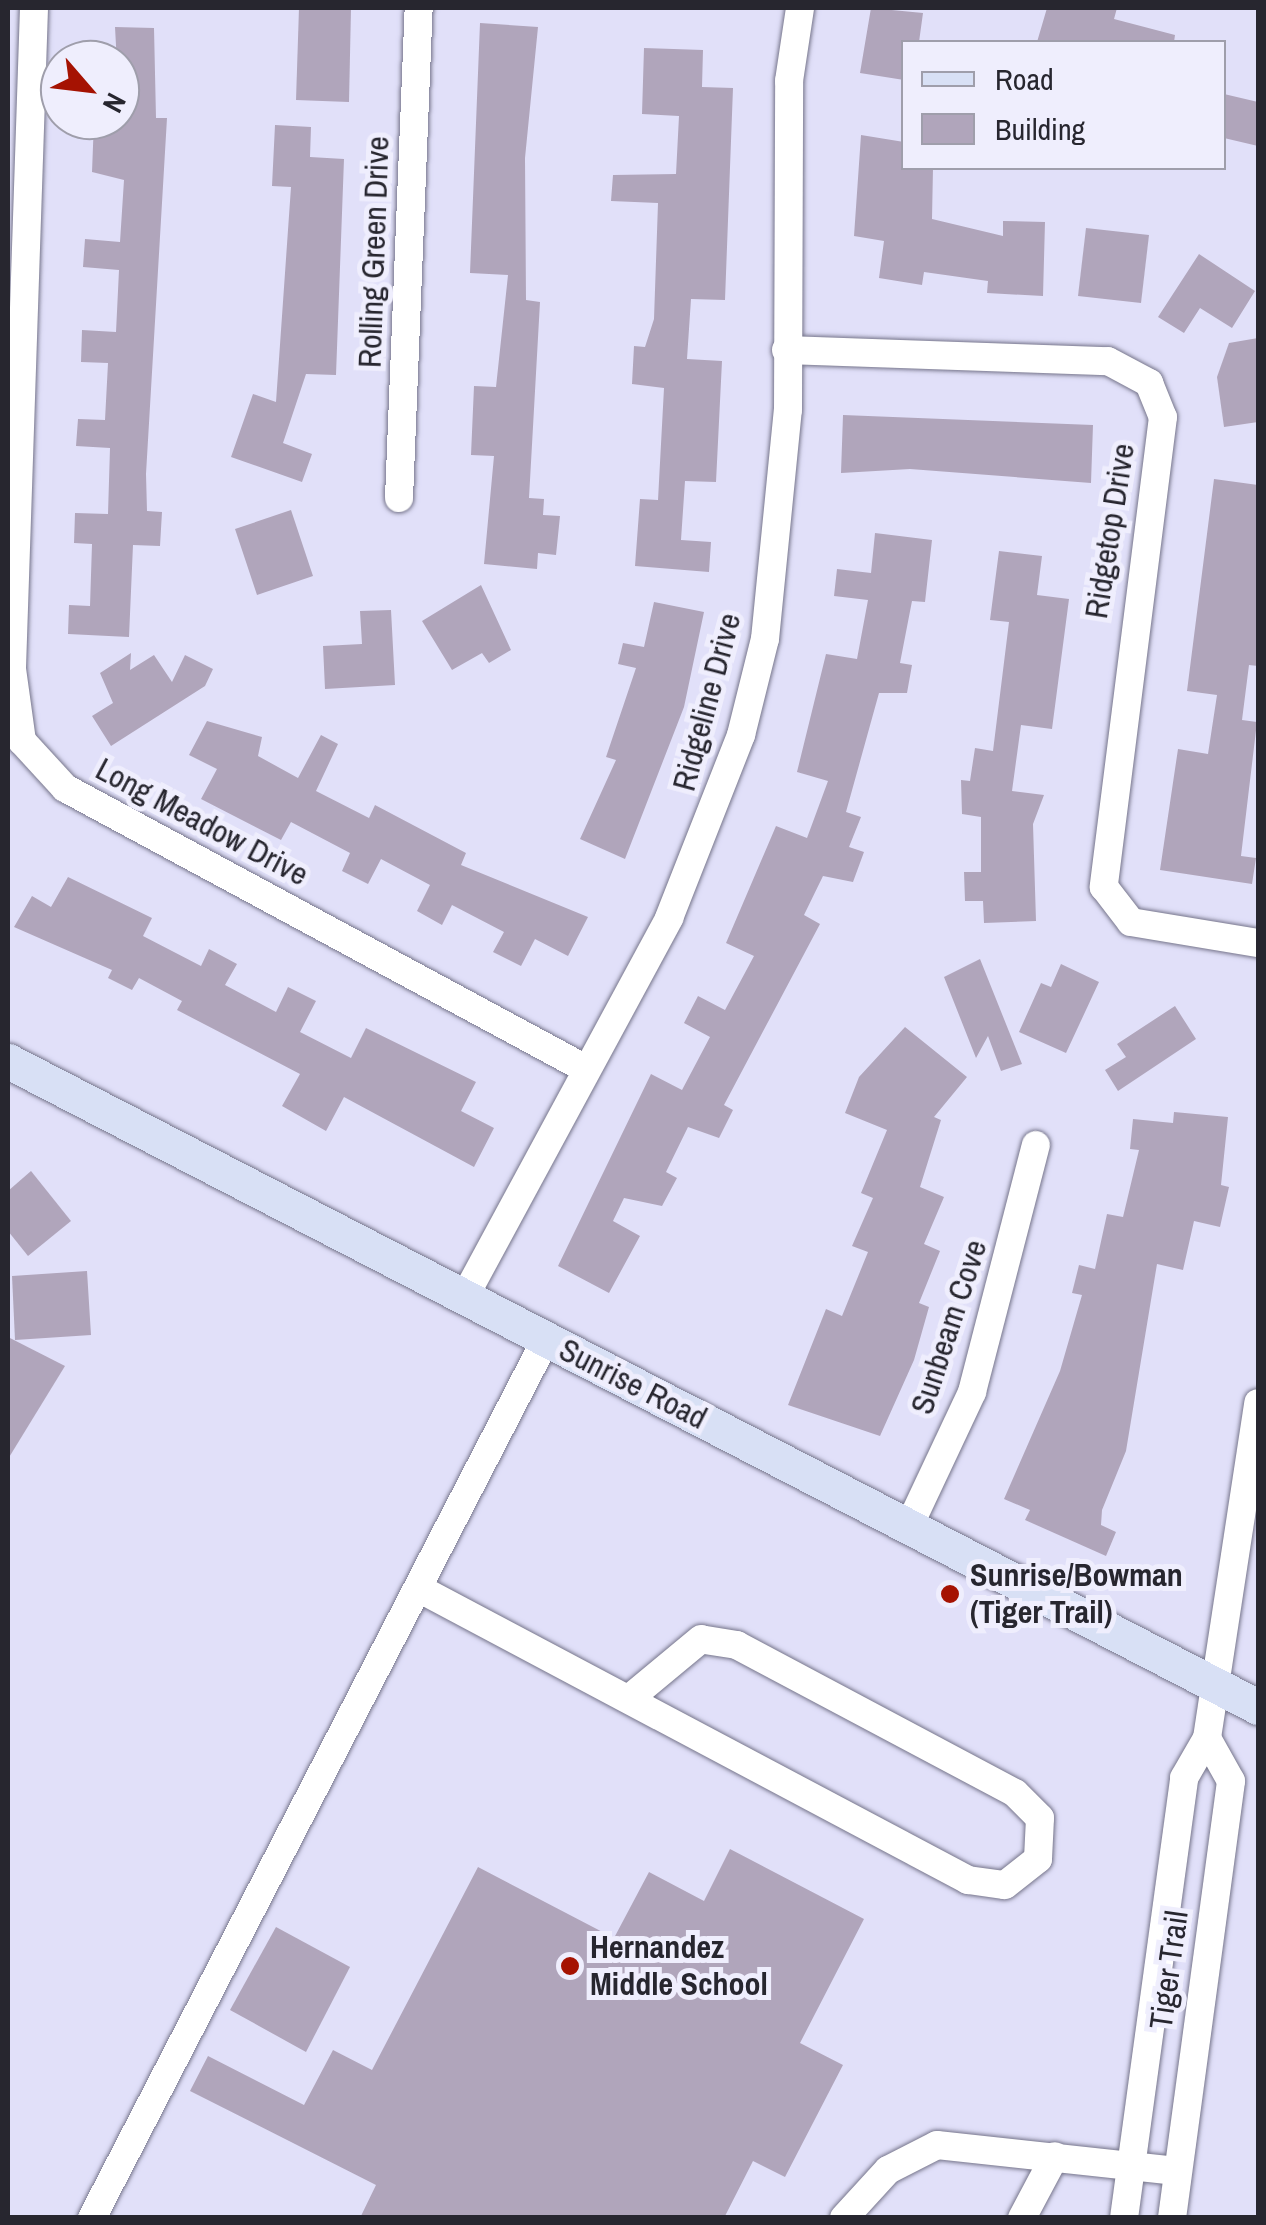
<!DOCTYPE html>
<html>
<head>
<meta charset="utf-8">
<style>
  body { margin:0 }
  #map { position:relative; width:1266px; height:2225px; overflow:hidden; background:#e1e0f9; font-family:"Archivo Narrow",sans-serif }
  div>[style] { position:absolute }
  .building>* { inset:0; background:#b0a5bb }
  .roads { filter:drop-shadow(0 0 2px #76758b) drop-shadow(0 0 2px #76758b) }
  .minor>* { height:28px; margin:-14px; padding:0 14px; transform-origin:14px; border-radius:14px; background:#fff }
  .major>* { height:35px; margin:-17.5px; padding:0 17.5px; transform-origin:17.5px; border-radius:17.5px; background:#d8e0f5 }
  .dots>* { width:28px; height:28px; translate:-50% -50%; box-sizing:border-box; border:5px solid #efeefd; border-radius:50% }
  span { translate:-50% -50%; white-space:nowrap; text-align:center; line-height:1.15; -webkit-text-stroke:10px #efeefd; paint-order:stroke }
  .street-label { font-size:32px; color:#27262f }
  .poi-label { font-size:32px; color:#27262f; font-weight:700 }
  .left { translate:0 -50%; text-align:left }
  .frame { position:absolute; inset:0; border:10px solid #27262f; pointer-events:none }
  .legend { position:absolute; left:901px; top:40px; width:325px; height:130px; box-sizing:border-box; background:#efeefd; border:2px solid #9f9eab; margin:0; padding:12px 18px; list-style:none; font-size:30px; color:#27262f }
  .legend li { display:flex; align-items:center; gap:20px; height:50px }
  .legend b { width:50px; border:2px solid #9f9eab }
  .north { position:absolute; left:40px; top:40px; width:100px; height:100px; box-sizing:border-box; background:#efeefd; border:2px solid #9f9eab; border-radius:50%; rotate:118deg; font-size:28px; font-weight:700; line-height:40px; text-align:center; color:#27262f }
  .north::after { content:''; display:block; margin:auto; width:35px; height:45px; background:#a51202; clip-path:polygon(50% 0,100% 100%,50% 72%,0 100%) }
</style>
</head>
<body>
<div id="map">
  <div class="building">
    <i style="clip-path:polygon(299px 8px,351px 8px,349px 102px,296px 100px)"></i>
    <i style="clip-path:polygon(871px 8px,923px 13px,919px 42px,904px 42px,904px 80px,860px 73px)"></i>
    <i style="clip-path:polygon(1047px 8px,1117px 8px,1114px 19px,1175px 35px,1174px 42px,1037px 42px)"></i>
    <i style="clip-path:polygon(480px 23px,538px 27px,525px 158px,526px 300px,540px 302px,529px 498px,544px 499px,543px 515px,560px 516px,556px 555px,538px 553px,537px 569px,484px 564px,494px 456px,471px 455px,474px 386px,496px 387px,508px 275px,470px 273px)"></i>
    <i style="clip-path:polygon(115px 27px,154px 28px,156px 118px,167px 118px,146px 474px,147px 511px,162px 512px,160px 546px,133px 545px,129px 637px,68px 634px,69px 605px,90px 606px,92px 544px,74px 543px,75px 513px,108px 514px,110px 448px,76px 446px,78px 419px,105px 420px,108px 363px,81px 362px,82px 330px,116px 332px,119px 270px,83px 267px,85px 239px,120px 242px,124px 180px,92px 172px,94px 120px,120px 120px)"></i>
    <i style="clip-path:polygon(644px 48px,703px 50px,702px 87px,733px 88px,725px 300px,691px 299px,687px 359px,722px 361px,716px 482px,685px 481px,681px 540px,711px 542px,709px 572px,635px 566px,640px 499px,658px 500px,664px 388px,632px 384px,634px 346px,645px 347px,654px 319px,658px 203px,611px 201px,613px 175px,676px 174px,679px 116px,642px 114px)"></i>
    <i style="clip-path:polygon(1224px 94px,1258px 102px,1258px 146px,1224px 138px)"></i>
    <i style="clip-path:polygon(275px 125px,311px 127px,310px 157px,344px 159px,336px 375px,306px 374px,283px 443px,312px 454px,302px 482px,231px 457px,253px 394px,276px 402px,291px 187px,272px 186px)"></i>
    <i style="clip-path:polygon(861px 135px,904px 142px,904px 168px,933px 168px,932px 219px,1003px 236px,1003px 221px,1045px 222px,1043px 296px,987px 293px,988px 281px,924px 272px,922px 285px,879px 278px,884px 241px,854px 236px)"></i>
    <i style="clip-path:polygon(1086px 228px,1149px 235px,1141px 303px,1078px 296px)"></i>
    <i style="clip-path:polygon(1199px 254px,1255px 291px,1232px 328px,1200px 308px,1184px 333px,1158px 317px)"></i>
    <i style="clip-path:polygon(1258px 338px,1258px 422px,1224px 427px,1217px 377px,1229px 343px)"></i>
    <i style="clip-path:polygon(843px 415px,1093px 425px,1091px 483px,910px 469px,841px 473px)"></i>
    <i style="clip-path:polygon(1214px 479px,1258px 485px,1258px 666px,1249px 665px,1242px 720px,1257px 722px,1241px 856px,1256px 858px,1252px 884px,1160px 870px,1178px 749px,1208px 754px,1217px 695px,1187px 691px)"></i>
    <i style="clip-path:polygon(291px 510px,313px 576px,257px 595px,235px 529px)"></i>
    <i style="clip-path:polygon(875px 533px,932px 540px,925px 602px,912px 601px,900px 663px,912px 665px,907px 693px,879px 693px,846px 812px,861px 817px,849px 847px,864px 852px,853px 882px,823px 876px,804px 915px,820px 924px,724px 1105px,733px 1110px,719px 1138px,688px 1127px,666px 1172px,677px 1178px,662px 1206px,624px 1198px,613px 1221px,640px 1236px,609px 1293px,558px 1266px,651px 1074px,682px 1090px,710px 1037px,684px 1023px,698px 996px,725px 1010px,754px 956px,726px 943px,776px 826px,807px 838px,828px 781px,797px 772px,826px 654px,857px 659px,868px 600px,834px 596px,837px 569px,871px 573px)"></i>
    <i style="clip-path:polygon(999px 551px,1042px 556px,1037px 595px,1069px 599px,1052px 729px,1021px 725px,1012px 791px,1044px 795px,1033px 824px,1036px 921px,984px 923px,983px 901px,965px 901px,964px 872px,981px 872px,981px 817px,962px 814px,961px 780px,970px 781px,975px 748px,993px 751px,1009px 622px,990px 620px)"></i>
    <i style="clip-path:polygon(481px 585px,511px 650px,489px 663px,482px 653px,452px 670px,422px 621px)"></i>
    <i style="clip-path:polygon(654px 602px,704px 612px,684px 707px,625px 859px,580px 839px,616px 760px,606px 757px,636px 668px,618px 664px,623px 643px,644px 647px)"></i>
    <i style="clip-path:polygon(391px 610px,395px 685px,325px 689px,323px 646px,362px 644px,360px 611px)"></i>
    <i style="clip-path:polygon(131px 653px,130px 670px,154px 655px,172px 682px,185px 655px,213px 669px,205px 686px,111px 746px,92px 716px,113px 703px,100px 673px)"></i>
    <i style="clip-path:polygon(207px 721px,262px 737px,258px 756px,298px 778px,321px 735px,338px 744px,316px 791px,369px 818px,375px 805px,466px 853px,461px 865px,588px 917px,568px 956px,535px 939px,521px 966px,493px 952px,504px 932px,452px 905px,442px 925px,417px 911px,430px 885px,381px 859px,368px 884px,342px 871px,350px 853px,291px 822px,281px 840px,201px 799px,217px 769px,189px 755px)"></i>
    <i style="clip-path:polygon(68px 877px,152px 918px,143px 936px,201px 966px,209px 949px,237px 964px,225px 985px,276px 1012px,288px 987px,316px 1001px,300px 1032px,351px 1058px,366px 1028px,476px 1082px,461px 1111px,494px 1128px,474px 1167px,344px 1097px,326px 1131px,282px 1106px,300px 1074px,177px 1010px,182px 1001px,139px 978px,132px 990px,108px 978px,112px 970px,14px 927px,32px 896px,51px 907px)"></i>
    <i style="clip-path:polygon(980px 959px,1022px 1064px,1001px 1071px,988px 1036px,976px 1058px,944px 977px)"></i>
    <i style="clip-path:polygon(1061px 964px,1099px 982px,1066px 1053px,1019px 1032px,1041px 983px,1051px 987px)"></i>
    <i style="clip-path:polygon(1175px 1006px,1196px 1039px,1118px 1091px,1105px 1070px,1126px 1057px,1117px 1044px)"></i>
    <i style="clip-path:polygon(905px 1027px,967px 1077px,934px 1117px,941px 1120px,920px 1187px,944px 1197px,924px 1244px,940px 1251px,919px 1303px,929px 1307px,914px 1360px,880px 1436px,788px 1405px,826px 1309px,842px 1316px,868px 1252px,852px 1246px,873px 1198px,861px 1193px,887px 1130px,845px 1113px,859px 1077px)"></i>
    <i style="clip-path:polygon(1174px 1112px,1228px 1117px,1221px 1185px,1229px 1187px,1220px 1227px,1194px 1221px,1183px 1270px,1157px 1264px,1126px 1451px,1102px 1510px,1101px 1525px,1116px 1532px,1106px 1556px,1025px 1520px,1030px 1510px,1004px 1499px,1060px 1371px,1082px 1295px,1072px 1293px,1079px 1265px,1095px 1269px,1107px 1214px,1123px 1217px,1139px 1150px,1130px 1149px,1133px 1119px,1173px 1123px)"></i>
    <i style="clip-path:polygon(31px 1171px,71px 1221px,28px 1256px,8px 1231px,8px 1191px)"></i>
    <i style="clip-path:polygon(87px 1271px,91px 1335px,15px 1340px,12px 1276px)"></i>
    <i style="clip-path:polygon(8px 1337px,65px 1366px,8px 1459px)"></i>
    <i style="clip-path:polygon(730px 1849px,864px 1919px,800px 2043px,843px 2065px,785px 2177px,753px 2161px,724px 2218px,360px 2218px,376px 2185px,190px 2091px,208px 2056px,304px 2105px,333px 2050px,372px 2070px,478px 1867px,614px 1938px,649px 1872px,704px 1901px)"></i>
    <i style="clip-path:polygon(276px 1927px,350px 1967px,306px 2052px,230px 2010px)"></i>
  </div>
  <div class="roads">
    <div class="minor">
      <i style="left:34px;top:8px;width:661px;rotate:91.91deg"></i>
      <i style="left:12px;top:669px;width:73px;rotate:82.1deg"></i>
      <i style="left:22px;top:741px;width:64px;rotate:47.5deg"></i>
      <i style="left:65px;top:788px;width:592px;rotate:28.34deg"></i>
      <i style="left:786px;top:350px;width:322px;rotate:2deg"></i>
      <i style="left:1108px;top:361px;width:47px;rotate:28.2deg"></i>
      <i style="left:1149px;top:383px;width:37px;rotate:68deg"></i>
      <i style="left:1163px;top:417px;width:474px;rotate:97.2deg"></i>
      <i style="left:1104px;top:887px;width:44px;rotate:52.4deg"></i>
      <i style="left:1131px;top:922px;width:129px;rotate:9.4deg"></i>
      <i style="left:399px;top:498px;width:490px;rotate:-87.7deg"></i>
      <i style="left:465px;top:1296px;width:430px;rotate:-61.6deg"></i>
      <i style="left:669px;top:918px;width:197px;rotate:-68.5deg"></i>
      <i style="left:741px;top:735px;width:99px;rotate:-76deg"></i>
      <i style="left:765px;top:639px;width:230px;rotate:-84.3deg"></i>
      <i style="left:788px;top:410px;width:329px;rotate:-89.8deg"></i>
      <i style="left:789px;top:81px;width:74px;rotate:-81.4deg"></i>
      <i style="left:910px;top:1524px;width:146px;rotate:-64.8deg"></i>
      <i style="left:972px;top:1392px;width:255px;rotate:-75.5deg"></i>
      <i style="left:418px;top:1588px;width:623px;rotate:27.96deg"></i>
      <i style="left:968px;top:1880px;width:37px;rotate:8deg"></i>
      <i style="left:1005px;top:1885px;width:42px;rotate:-38.2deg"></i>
      <i style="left:1038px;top:1859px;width:41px;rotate:-87.2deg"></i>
      <i style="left:1040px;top:1818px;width:35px;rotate:-135deg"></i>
      <i style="left:1015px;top:1793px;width:315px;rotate:-152deg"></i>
      <i style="left:737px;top:1645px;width:36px;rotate:-171deg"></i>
      <i style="left:701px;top:1639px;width:92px;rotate:140.3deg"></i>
      <i style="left:92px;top:2218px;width:989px;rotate:-62.68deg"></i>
      <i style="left:844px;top:2218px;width:65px;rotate:-47.5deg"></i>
      <i style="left:888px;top:2170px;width:55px;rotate:-27deg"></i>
      <i style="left:937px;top:2145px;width:241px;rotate:6.2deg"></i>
      <i style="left:1022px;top:2218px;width:70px;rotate:-62deg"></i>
      <i style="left:1124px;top:2218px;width:444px;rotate:-82.2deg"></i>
      <i style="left:1184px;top:1778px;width:46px;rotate:-60.1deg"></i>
      <i style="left:1207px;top:1738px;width:339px;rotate:-81.3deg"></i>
      <i style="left:1172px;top:2218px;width:441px;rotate:-82.3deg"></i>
      <i style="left:1231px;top:1781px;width:49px;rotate:-119.2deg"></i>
    </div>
    <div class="major">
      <i style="left:8px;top:1061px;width:1407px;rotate:27.33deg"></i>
    </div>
  </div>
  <div class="dots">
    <i style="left:950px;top:1594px;background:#a51202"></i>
    <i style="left:570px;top:1966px;background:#a51202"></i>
  </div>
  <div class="street-label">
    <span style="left:374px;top:252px;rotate:-88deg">Rolling Green Drive</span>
    <span style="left:1110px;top:531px;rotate:-81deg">Ridgetop Drive</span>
    <span style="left:707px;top:702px;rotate:-75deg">Ridgeline Drive</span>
    <span style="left:202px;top:822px;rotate:28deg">Long Meadow Drive</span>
    <span style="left:949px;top:1327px;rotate:-72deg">Sunbeam Cove</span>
    <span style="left:633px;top:1384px;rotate:27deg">Sunrise Road</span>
    <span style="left:1169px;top:1970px;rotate:-82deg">Tiger Trail</span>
  </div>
  <div class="poi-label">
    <span class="left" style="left:970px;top:1594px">Sunrise/Bowman<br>(Tiger Trail)</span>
    <span class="left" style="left:590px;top:1966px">Hernandez<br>Middle School</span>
  </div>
  <div class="frame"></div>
  <ul class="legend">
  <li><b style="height:12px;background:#d8e0f5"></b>Road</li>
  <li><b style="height:28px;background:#b0a5bb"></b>Building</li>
  </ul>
  <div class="north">N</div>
</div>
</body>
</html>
